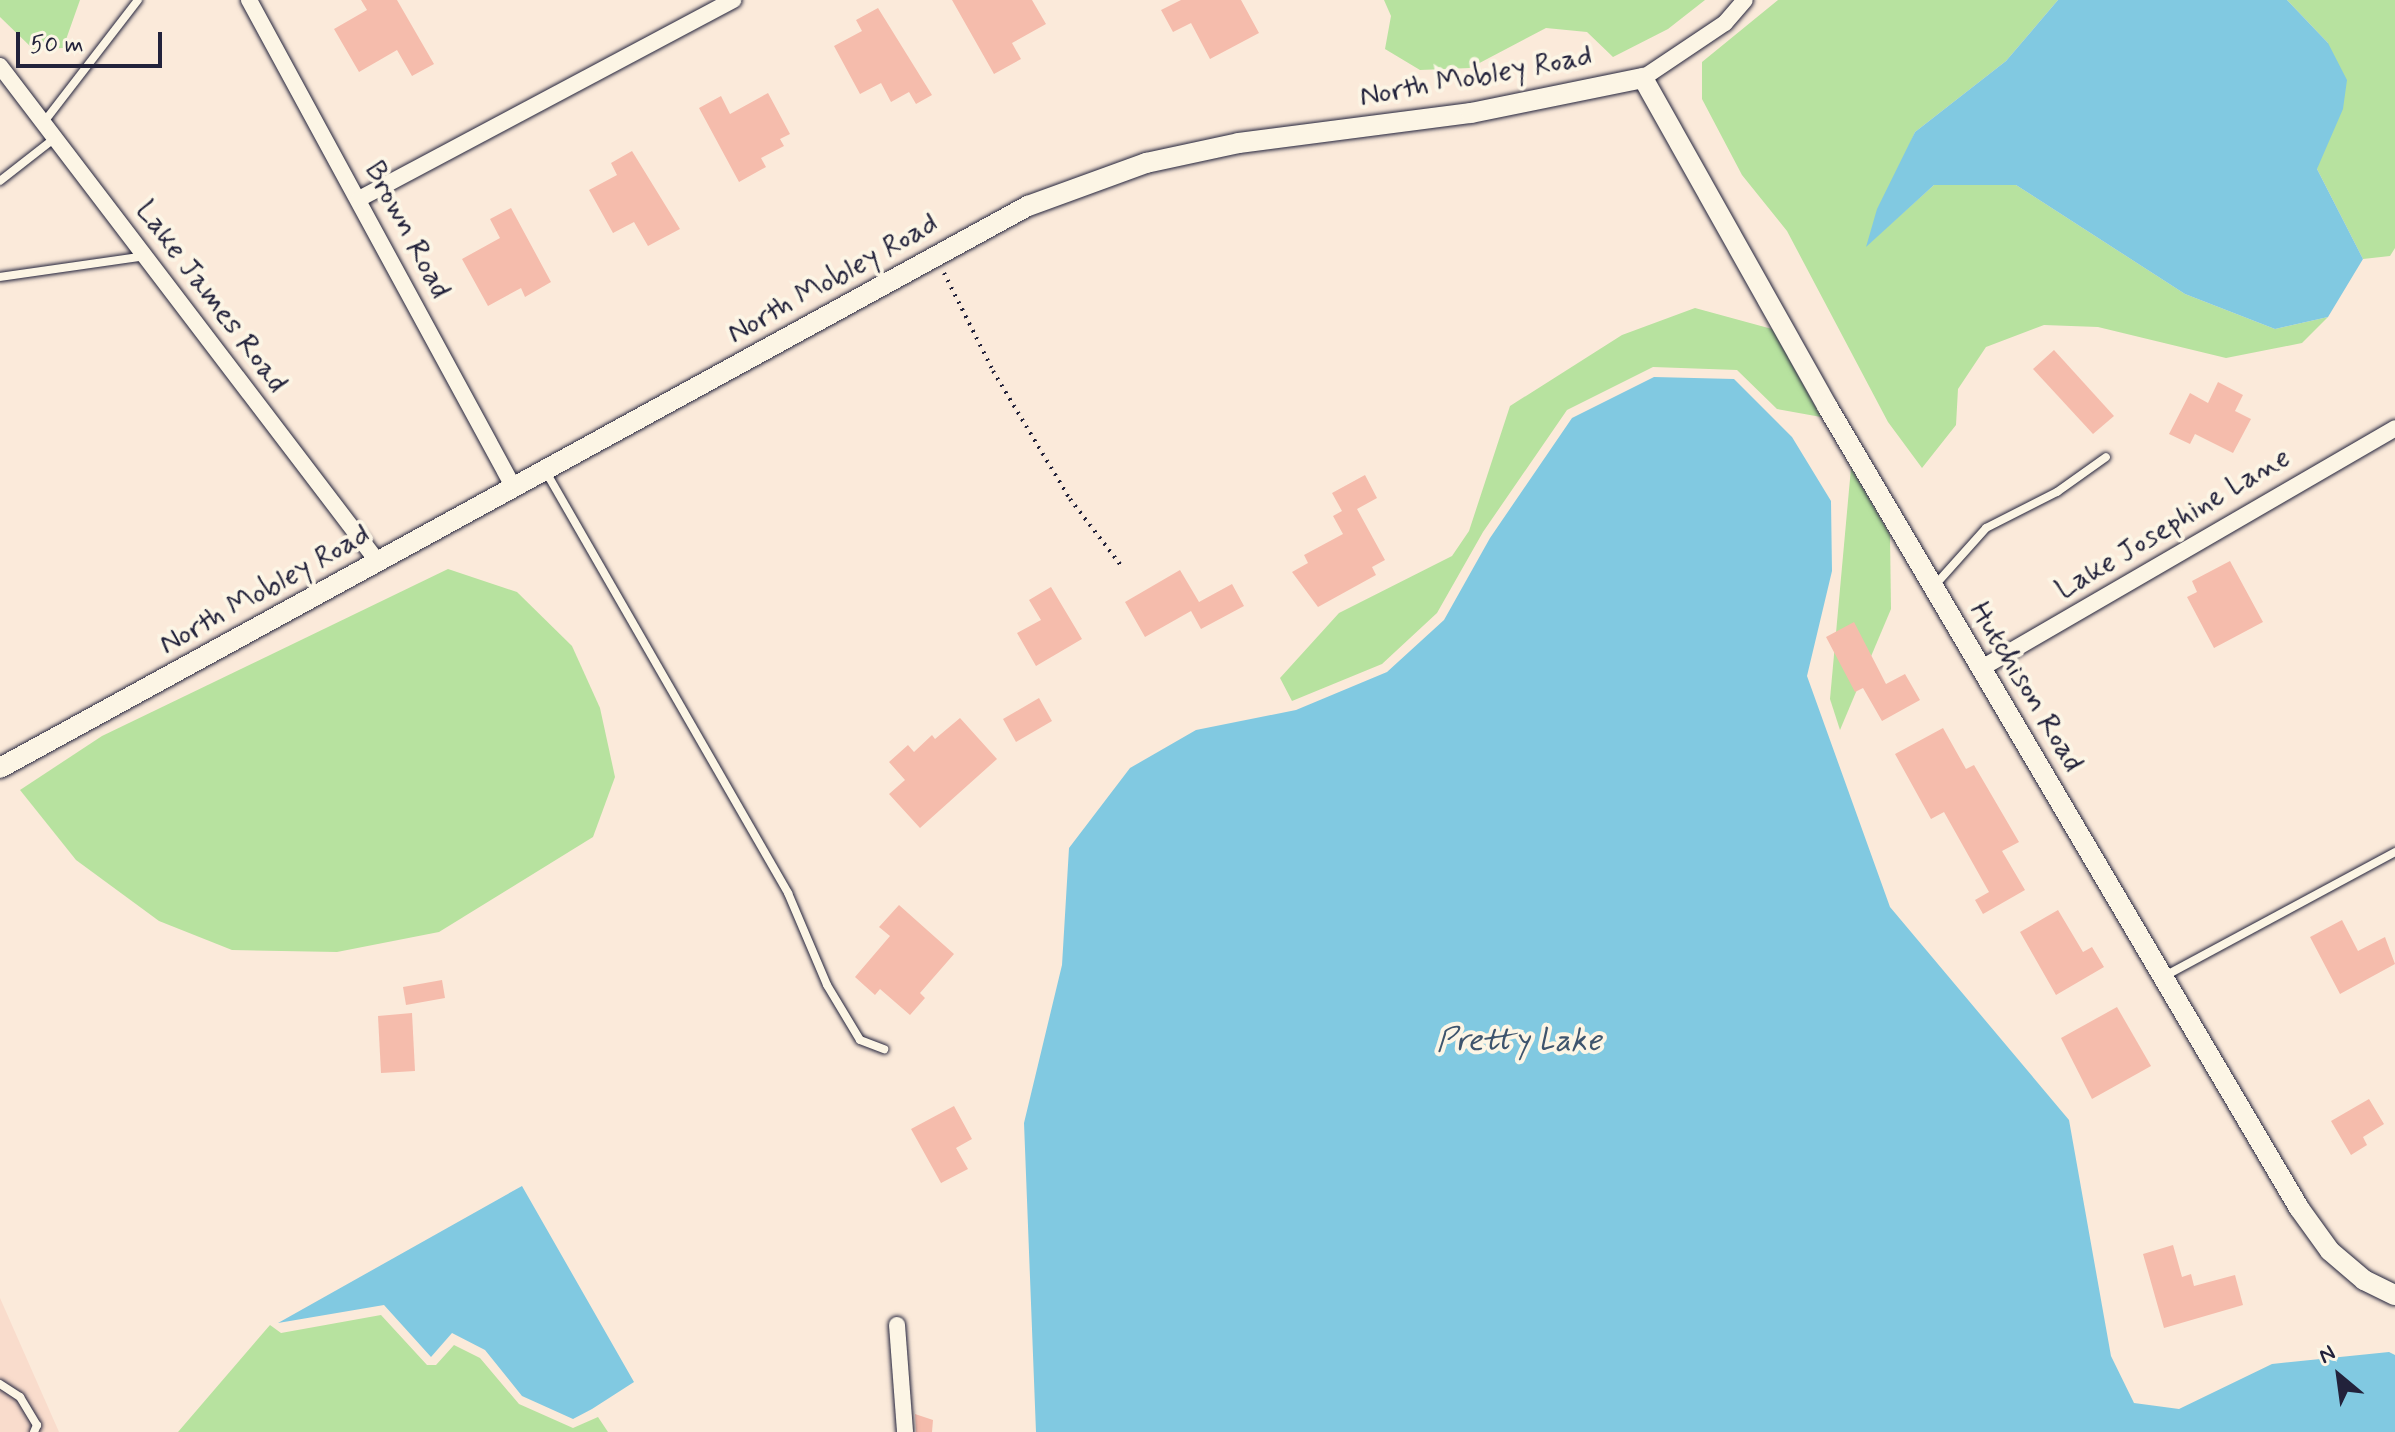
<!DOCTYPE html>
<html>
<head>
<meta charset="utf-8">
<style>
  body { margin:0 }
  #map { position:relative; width:2395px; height:1432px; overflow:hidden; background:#fbeada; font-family:Mynerve,sans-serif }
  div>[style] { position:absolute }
  .built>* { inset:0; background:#f9dccc }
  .green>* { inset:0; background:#b7e29f }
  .water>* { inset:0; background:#81c9e1 }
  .building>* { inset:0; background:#f5bcac }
  .path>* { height:4px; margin-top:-2px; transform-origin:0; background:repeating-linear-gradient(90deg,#22223b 0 2px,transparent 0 8px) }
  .roads { filter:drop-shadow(0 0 2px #22223b) drop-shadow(0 0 2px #22223b) }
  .service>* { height:8px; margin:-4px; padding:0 4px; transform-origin:4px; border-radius:4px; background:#fcf5e5 }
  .minor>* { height:16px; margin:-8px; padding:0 8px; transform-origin:8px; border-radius:8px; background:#fcf5e5 }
  .tertiary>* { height:20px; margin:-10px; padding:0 10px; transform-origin:10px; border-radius:10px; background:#fcf5e5 }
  span { translate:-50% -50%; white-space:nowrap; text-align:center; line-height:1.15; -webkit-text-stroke:8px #fcf5e5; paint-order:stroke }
  .street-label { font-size:30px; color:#22223b }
  .water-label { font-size:32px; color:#3e546d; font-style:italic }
  .north { position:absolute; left:2299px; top:1336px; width:80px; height:80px; -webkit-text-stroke:6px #fcf5e5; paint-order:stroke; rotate:331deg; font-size:22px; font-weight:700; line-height:32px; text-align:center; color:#22223b }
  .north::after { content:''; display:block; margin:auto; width:28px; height:36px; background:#22223b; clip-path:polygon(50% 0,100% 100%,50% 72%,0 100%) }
  .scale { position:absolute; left:16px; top:32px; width:146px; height:36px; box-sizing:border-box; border:4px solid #22223b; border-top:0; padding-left:10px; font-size:24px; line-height:28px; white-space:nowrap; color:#22223b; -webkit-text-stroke:6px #fcf5e5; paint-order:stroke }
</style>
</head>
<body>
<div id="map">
  <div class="built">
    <i style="clip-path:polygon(0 1298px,59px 1432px,0 1432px)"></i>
  </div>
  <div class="green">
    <i style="clip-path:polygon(0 0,80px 0,63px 48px,33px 49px,0 17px)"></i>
    <i style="clip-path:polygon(1384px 0,1705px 0,1668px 29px,1613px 57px,1587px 32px,1546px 28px,1470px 68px,1420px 70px,1385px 49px,1391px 16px)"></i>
    <i style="clip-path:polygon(1778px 0,2058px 0,2006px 61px,1915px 132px,1867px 245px,1934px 185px,2016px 185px,2185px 294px,2275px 329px,2328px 317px,2302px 343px,2226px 358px,2098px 327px,2044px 325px,1986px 347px,1958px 389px,1956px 425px,1922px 468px,1888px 422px,1787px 231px,1742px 175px,1702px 99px,1702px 62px)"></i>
    <i style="clip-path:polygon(2287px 0,2395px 0,2395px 248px,2390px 256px,2363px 259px,2317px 169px,2328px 43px)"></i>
    <i style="clip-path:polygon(1695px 308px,1772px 329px,1821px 417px,1777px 409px,1737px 370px,1653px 367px,1567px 410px,1483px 532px,1437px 613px,1382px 664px,1292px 701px,1280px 678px,1339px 613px,1452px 556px,1469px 531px,1510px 406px,1622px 335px)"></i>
    <i style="clip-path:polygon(1851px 468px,1890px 535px,1891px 609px,1840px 730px,1830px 699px)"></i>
    <i style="clip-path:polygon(448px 569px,517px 592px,572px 646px,600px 708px,615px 777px,593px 837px,439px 932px,337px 952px,232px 950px,159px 921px,76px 860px,20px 790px,102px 736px)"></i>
    <i style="clip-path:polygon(381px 1315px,427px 1365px,436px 1365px,454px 1345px,480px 1358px,519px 1404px,573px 1428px,598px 1417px,608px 1432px,178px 1432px,270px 1325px,281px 1333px)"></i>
  </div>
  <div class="water">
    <i style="clip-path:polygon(2058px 0,2287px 0,2328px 43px,2347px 80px,2343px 109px,2317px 169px,2363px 259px,2328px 317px,2275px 329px,2185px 294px,2016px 185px,1934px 185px,1866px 247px,1877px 209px,1915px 132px,2006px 61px)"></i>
    <i style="clip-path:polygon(1654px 377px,1734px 379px,1792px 437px,1831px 501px,1832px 571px,1807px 676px,1890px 907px,2069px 1120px,2111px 1356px,2134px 1403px,2179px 1409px,2272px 1364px,2389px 1352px,2395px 1355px,2395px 1432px,1036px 1432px,1024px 1123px,1062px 965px,1069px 848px,1130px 768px,1196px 730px,1296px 710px,1387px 672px,1444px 620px,1490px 538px,1572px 418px)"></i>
    <i style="clip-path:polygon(522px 1186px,634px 1382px,592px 1409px,573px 1419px,522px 1396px,485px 1350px,452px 1333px,431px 1357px,384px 1305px,278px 1323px)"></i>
  </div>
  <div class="building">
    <i style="clip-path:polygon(361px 0,397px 0,434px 64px,412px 76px,397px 50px,359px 72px,334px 29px,367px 10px)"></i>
    <i style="clip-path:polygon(952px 0,1032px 0,1046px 24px,1012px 43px,1021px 59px,994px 74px)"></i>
    <i style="clip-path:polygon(1181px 0,1241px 0,1259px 33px,1210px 59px,1191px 23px,1173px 32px,1161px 10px)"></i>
    <i style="clip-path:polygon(878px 8px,932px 95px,916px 104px,909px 92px,891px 102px,881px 83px,860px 94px,834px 46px,862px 31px,856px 20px)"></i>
    <i style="clip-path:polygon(768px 93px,790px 134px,780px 139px,784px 146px,761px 158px,766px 167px,739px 182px,699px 108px,721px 96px,730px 114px)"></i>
    <i style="clip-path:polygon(632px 151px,680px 229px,648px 246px,634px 222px,613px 233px,589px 190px,617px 175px,611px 163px)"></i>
    <i style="clip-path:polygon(511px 208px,551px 282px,525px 297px,521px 288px,488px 306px,462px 259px,500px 238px,490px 219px)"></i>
    <i style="clip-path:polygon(2054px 350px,2114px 416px,2093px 434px,2033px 369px)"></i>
    <i style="clip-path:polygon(2218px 382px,2243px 395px,2235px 411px,2251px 419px,2233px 453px,2195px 434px,2190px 444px,2169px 434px,2190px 393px,2208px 403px)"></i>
    <i style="clip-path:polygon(1365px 475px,1377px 498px,1357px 509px,1385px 560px,1372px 567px,1376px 575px,1318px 607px,1292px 572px,1308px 563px,1304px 555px,1343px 534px,1333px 516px,1342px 511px,1332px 493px)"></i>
    <i style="clip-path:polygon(2230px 561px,2263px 622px,2214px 648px,2187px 597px,2197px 592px,2192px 581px)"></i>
    <i style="clip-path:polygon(1180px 570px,1199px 602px,1232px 584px,1244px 606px,1201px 629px,1191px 611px,1145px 637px,1125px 602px)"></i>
    <i style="clip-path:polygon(1051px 587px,1082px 639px,1036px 666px,1017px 633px,1041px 620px,1029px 600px)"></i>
    <i style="clip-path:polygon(1854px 622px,1886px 684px,1905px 674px,1920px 700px,1882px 721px,1863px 688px,1855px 692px,1826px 637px)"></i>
    <i style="clip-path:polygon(1039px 698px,1052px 721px,1016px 742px,1003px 719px)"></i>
    <i style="clip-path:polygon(960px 718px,997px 759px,920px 828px,889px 794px,905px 780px,889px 762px,908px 745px,914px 752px,932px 735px,935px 739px)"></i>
    <i style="clip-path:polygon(1943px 728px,1966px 769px,1974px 765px,2019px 842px,2002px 851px,2025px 890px,1983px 914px,1975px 900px,1989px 892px,1944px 812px,1931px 819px,1895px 754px)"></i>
    <i style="clip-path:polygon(899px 905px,954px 954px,920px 993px,925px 998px,910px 1015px,880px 989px,875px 995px,855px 977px,890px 936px,879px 927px)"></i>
    <i style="clip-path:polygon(2058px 910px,2083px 952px,2092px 947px,2104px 967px,2056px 995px,2020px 932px)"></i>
    <i style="clip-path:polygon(2342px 920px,2358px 951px,2385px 937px,2395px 964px,2340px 994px,2310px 937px)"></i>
    <i style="clip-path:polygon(442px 980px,445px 998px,406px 1005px,403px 987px)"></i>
    <i style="clip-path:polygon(2117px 1007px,2151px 1066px,2092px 1099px,2061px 1038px)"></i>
    <i style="clip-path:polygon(412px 1013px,415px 1071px,381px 1073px,378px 1016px)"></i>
    <i style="clip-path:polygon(2369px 1099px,2384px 1124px,2363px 1137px,2367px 1145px,2351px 1155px,2331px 1121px)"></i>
    <i style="clip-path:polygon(954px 1106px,972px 1139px,956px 1148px,968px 1169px,941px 1183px,911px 1129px)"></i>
    <i style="clip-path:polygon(2173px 1245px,2182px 1277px,2191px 1274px,2194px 1286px,2235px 1275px,2243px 1305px,2164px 1328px,2143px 1254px)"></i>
    <i style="clip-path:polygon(915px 1414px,933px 1420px,932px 1432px,916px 1432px)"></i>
  </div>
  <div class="path">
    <i style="left:944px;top:273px;width:110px;rotate:63.4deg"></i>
    <i style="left:993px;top:371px;width:149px;rotate:59deg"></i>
    <i style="left:1070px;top:499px;width:87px;rotate:52.5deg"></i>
  </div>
  <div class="roads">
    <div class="service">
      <i style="left:44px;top:122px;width:154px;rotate:-52.4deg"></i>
      <i style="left:0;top:181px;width:70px;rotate:-38deg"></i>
      <i style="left:0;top:277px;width:147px;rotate:-8.2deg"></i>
      <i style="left:546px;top:472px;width:486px;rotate:60.1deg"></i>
      <i style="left:788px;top:893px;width:100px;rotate:67deg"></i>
      <i style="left:827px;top:985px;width:64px;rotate:59deg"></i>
      <i style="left:860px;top:1040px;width:26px;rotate:21deg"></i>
      <i style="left:1936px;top:584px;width:75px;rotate:-48.2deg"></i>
      <i style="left:1986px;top:528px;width:80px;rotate:-26.9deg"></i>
      <i style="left:2057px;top:492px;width:60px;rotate:-35.5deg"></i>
      <i style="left:2163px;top:977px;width:264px;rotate:-28.3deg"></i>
      <i style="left:0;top:1384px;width:24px;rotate:33deg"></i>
      <i style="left:20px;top:1397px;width:33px;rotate:59deg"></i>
      <i style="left:37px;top:1425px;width:8px;rotate:113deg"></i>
    </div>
    <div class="minor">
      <i style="left:249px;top:0;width:555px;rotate:61.5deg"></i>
      <i style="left:0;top:66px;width:624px;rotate:52.69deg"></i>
      <i style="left:1643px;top:78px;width:99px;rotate:-33.9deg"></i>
      <i style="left:1725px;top:23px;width:30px;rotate:-49deg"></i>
      <i style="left:359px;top:199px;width:424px;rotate:-28deg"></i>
      <i style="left:1980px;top:669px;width:480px;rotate:-30.1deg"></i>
      <i style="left:897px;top:1325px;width:107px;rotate:85.7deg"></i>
    </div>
    <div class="tertiary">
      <i style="left:0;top:768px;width:1172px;rotate:-28.67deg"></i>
      <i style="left:1028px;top:206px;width:126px;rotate:-20deg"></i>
      <i style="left:1146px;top:163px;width:95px;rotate:-12.1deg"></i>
      <i style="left:1239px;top:143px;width:234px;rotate:-7.4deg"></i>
      <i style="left:1471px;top:113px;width:176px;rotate:-11.5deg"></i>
      <i style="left:1643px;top:78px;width:376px;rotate:60.7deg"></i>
      <i style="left:1827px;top:406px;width:931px;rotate:59.52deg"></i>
      <i style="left:2299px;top:1208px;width:53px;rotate:54.2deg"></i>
      <i style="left:2330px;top:1251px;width:45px;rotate:40.5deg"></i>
      <i style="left:2364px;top:1280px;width:34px;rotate:26deg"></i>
    </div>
  </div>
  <div class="street-label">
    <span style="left:1476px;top:77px;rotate:-10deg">North Mobley Road</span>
    <span style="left:407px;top:230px;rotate:62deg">Brown Road</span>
    <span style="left:833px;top:279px;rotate:-29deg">North Mobley Road</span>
    <span style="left:211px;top:297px;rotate:53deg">Lake James Road</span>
    <span style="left:2173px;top:524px;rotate:-31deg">Lake Josephine Lane</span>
    <span style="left:265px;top:590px;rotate:-29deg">North Mobley Road</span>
    <span style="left:2026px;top:687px;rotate:59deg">Hutchison Road</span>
  </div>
  <div class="water-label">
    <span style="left:1519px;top:1041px">Pretty Lake</span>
  </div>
  <div class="north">N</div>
  <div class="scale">50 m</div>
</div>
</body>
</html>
